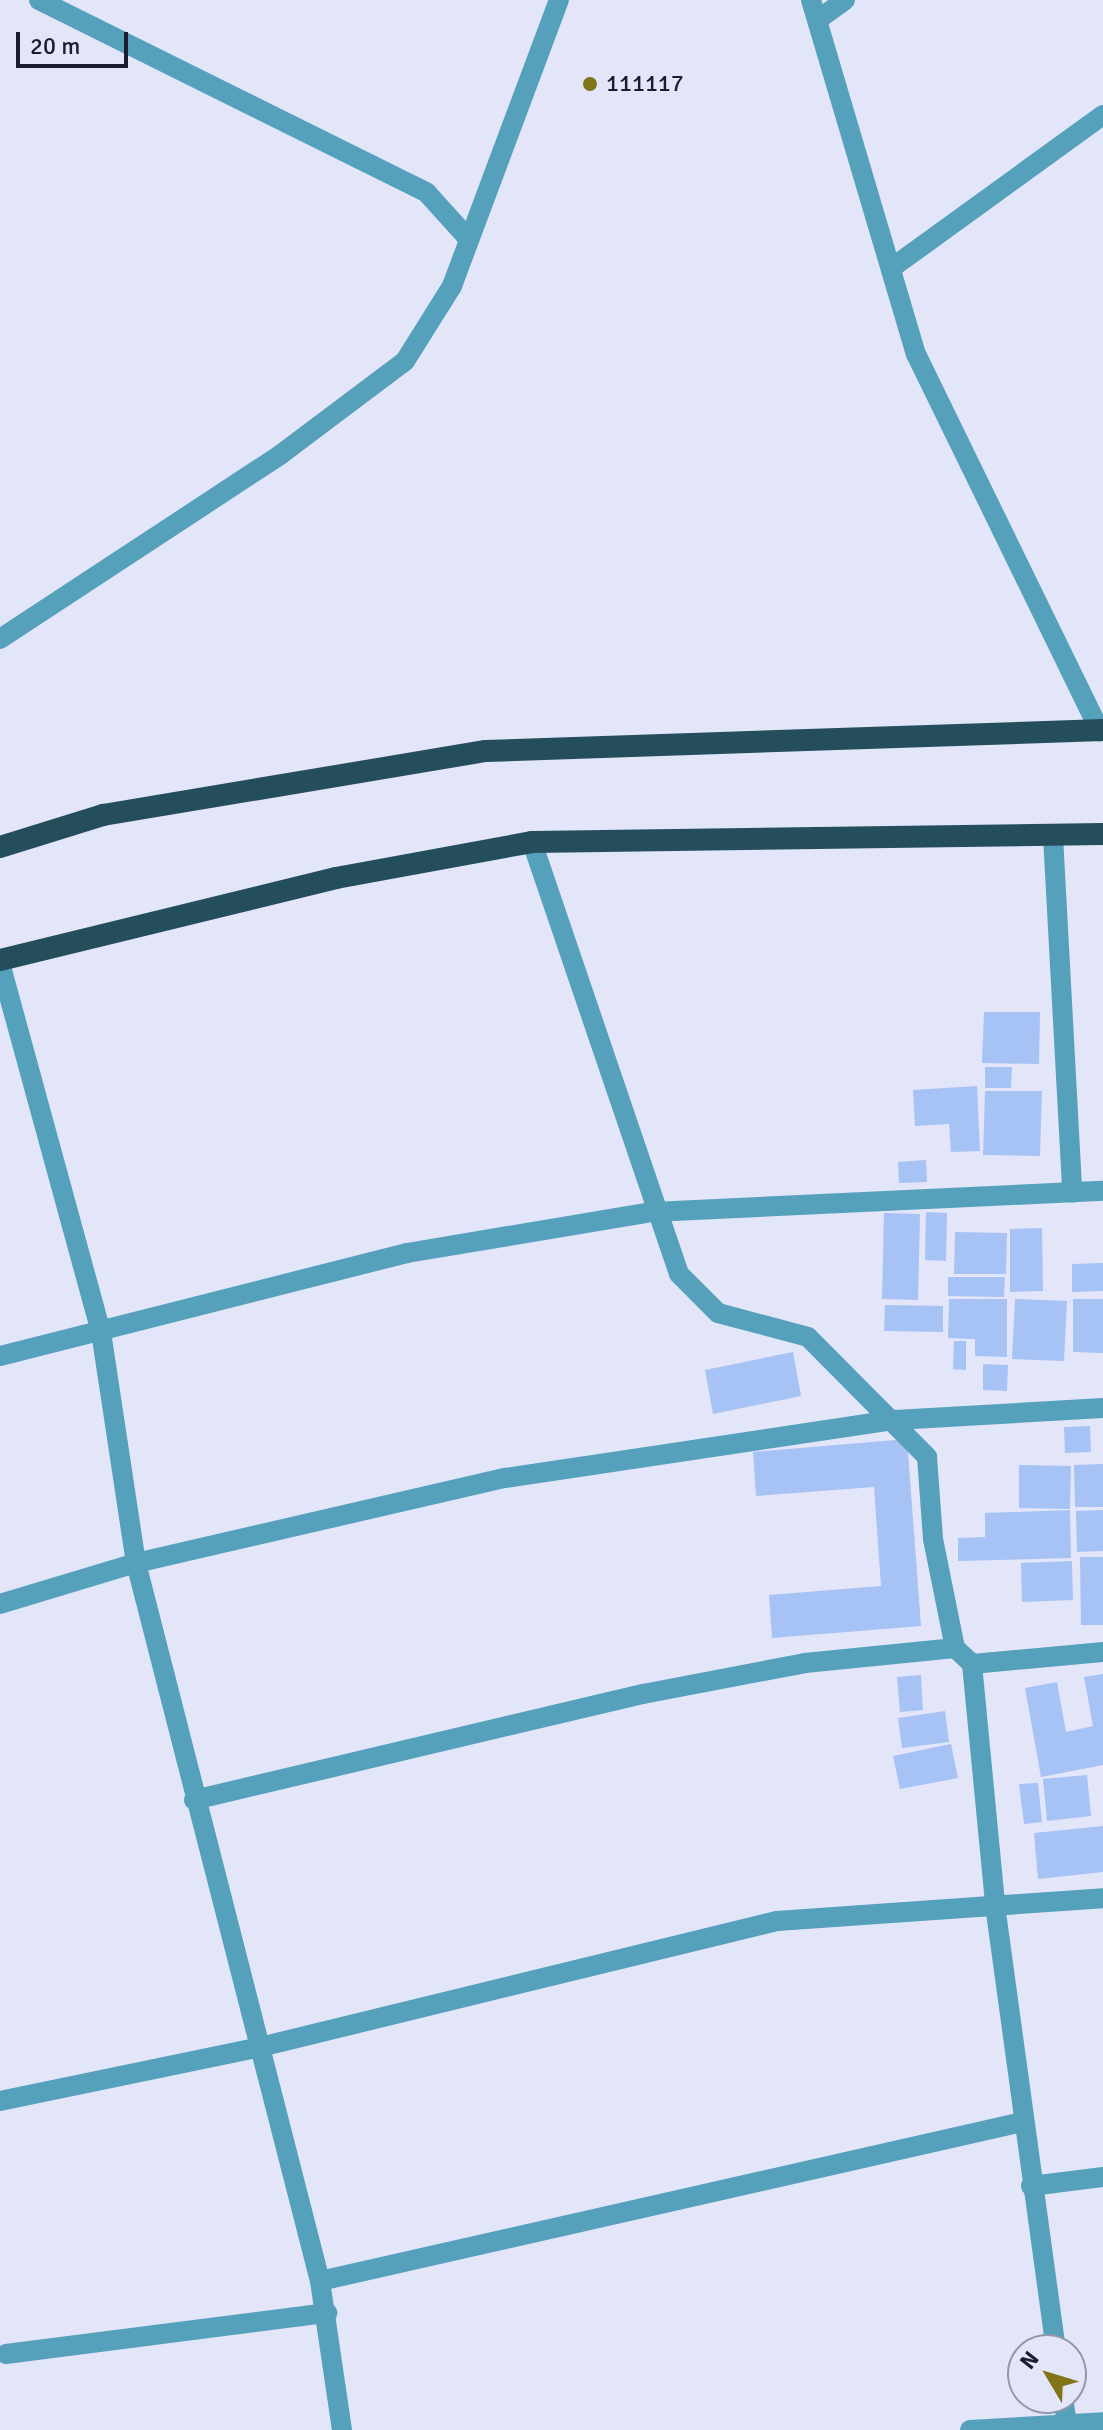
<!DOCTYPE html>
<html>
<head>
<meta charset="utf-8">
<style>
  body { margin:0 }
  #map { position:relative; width:1103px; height:2430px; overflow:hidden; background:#e3e5f9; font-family:Signika,sans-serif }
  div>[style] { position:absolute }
  .building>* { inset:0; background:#a7c2f4 }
  .minor>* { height:20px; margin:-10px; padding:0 10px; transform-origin:10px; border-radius:10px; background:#55a1bb }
  .trunk>* { height:22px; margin:-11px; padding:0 11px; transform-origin:11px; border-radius:11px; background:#244e5c }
  .dots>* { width:22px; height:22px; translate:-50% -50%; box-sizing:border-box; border:4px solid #e3e5f9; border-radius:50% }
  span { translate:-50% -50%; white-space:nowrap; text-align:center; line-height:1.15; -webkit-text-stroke:6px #e3e5f9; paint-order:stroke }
  .poi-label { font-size:24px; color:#1c1c2e }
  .left { translate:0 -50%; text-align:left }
  .north { position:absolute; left:1007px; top:2334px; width:80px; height:80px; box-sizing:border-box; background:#e3e5f9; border:2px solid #9395a8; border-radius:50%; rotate:308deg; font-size:22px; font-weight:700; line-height:32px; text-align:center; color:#1c1c2e }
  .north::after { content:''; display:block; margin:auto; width:28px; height:36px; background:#807518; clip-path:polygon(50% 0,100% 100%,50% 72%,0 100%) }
  .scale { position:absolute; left:16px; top:32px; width:112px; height:36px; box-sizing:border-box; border:4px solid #1c1c2e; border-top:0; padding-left:10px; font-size:24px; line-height:28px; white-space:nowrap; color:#1c1c2e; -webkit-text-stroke:6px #e3e5f9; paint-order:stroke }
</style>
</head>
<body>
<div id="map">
  <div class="building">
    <i style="clip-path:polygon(984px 1012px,1040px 1012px,1039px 1064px,982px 1063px)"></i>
    <i style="clip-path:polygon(985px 1067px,1012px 1067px,1011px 1088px,985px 1088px)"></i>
    <i style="clip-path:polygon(977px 1086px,980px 1151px,951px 1152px,949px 1124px,915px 1126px,913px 1090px)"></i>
    <i style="clip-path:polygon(985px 1091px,1042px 1091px,1040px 1156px,983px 1155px)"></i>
    <i style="clip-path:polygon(926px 1160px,927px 1182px,899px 1183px,898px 1162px)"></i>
    <i style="clip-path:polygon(926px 1212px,947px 1213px,946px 1261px,925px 1260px)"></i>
    <i style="clip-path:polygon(884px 1213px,920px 1214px,918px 1300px,882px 1299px)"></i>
    <i style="clip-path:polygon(1042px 1228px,1043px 1291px,1010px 1292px,1010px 1229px)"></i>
    <i style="clip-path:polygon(955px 1232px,1007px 1233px,1006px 1274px,954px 1274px)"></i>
    <i style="clip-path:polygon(1103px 1263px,1103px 1291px,1072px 1292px,1072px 1264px)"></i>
    <i style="clip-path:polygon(948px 1277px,1005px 1277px,1004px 1297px,948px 1296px)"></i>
    <i style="clip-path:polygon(949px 1299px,1007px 1299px,1007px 1357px,975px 1356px,975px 1339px,948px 1338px)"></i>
    <i style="clip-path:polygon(1015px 1299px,1067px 1301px,1064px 1361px,1012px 1359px)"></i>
    <i style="clip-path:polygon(1073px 1299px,1103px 1299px,1103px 1353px,1073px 1352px)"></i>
    <i style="clip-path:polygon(885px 1305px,943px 1306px,943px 1332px,884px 1331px)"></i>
    <i style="clip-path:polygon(954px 1341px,966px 1341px,966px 1370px,953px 1369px)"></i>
    <i style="clip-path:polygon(793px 1352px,801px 1396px,713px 1414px,705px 1370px)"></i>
    <i style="clip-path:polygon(983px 1364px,1008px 1365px,1007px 1391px,983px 1390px)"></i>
    <i style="clip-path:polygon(1090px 1426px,1091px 1452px,1065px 1453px,1064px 1427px)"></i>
    <i style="clip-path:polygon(907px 1439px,921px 1626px,772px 1638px,769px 1595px,881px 1586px,874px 1487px,756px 1496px,753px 1452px)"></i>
    <i style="clip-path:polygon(1103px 1464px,1103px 1507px,1075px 1507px,1074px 1465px)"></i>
    <i style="clip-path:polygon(1019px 1465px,1071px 1466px,1070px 1509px,1019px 1508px)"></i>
    <i style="clip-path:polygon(1070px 1510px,1071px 1558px,958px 1561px,958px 1538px,985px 1537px,985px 1513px)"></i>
    <i style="clip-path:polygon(1103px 1510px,1103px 1551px,1077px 1552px,1076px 1511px)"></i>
    <i style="clip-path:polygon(1080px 1557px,1103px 1557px,1103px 1625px,1081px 1625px)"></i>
    <i style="clip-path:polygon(1072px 1561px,1073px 1600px,1022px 1602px,1021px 1563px)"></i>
    <i style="clip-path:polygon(1103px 1674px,1103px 1765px,1041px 1777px,1025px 1688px,1057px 1682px,1066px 1732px,1093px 1726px,1084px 1677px)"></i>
    <i style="clip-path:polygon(921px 1675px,923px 1710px,900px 1712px,897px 1677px)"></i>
    <i style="clip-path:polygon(945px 1711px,949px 1742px,902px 1748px,898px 1718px)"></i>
    <i style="clip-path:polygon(951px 1744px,958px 1778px,900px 1789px,893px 1756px)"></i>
    <i style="clip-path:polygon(1087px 1775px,1091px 1816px,1047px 1821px,1043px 1779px)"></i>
    <i style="clip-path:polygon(1038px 1783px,1042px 1822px,1024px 1824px,1019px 1784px)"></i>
    <i style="clip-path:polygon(1103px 1826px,1103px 1872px,1038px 1879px,1034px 1833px)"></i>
  </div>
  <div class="minor">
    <i style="left:39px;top:0;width:433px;rotate:26.4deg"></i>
    <i style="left:427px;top:193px;width:57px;rotate:47.9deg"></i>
    <i style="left:811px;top:0;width:369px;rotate:73.5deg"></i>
    <i style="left:916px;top:354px;width:420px;rotate:64deg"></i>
    <i style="left:819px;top:19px;width:32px;rotate:-36deg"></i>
    <i style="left:893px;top:267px;width:259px;rotate:-35.9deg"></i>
    <i style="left:0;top:639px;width:335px;rotate:-33.3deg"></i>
    <i style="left:280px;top:455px;width:156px;rotate:-36.9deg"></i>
    <i style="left:405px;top:361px;width:89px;rotate:-57.9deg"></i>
    <i style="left:452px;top:286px;width:305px;rotate:-69.5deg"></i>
    <i style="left:1053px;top:836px;width:357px;rotate:86.9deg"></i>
    <i style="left:532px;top:842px;width:456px;rotate:71.2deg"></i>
    <i style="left:679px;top:1274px;width:55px;rotate:45deg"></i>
    <i style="left:718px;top:1313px;width:93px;rotate:14.9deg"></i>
    <i style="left:808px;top:1337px;width:169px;rotate:45.2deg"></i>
    <i style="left:927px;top:1457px;width:82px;rotate:85.8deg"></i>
    <i style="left:933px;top:1539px;width:111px;rotate:78.6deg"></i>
    <i style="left:0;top:963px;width:383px;rotate:74.7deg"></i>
    <i style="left:101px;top:1332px;width:234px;rotate:81.4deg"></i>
    <i style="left:136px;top:1563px;width:741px;rotate:75.63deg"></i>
    <i style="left:320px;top:2281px;width:151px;rotate:81.6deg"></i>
    <i style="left:0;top:1356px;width:420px;rotate:-14.2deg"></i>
    <i style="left:407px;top:1253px;width:249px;rotate:-9.5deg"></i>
    <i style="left:653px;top:1212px;width:450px;rotate:-2.7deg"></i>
    <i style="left:0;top:1604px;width:142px;rotate:-16.8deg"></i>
    <i style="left:136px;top:1563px;width:379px;rotate:-13deg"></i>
    <i style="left:505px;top:1478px;width:394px;rotate:-8.5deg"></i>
    <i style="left:895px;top:1420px;width:208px;rotate:-3.3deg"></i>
    <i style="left:972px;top:1664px;width:132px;rotate:-5.2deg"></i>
    <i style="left:194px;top:1800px;width:461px;rotate:-13.3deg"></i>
    <i style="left:643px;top:1694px;width:165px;rotate:-10.8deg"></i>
    <i style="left:805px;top:1663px;width:151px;rotate:-5.7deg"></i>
    <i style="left:955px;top:1648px;width:23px;rotate:43deg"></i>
    <i style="left:972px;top:1664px;width:242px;rotate:84.5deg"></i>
    <i style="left:995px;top:1905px;width:449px;rotate:82.2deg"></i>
    <i style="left:0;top:2101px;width:261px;rotate:-11.7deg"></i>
    <i style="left:256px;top:2048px;width:536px;rotate:-13.7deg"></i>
    <i style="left:777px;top:1921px;width:327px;rotate:-4deg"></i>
    <i style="left:1031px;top:2186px;width:73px;rotate:-7.1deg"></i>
    <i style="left:320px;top:2281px;width:720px;rotate:-12.76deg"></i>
    <i style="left:6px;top:2354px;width:324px;rotate:-7.3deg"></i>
    <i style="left:1063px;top:2398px;width:25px;rotate:81deg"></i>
    <i style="left:970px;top:2430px;width:133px;rotate:-3.4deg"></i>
  </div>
  <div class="trunk">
    <i style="left:0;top:847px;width:108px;rotate:-17.3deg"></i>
    <i style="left:103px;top:815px;width:388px;rotate:-9.5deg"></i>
    <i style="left:486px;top:751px;width:617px;rotate:-1.95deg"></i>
    <i style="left:0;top:960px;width:346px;rotate:-13.7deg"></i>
    <i style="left:336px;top:878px;width:199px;rotate:-10.4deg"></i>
    <i style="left:532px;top:842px;width:571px;rotate:-0.8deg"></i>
  </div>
  <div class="dots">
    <i style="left:590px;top:84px;background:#807518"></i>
  </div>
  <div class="poi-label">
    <span class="left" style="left:606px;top:84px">111117</span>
  </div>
  <div class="north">N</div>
  <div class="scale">20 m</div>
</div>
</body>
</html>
